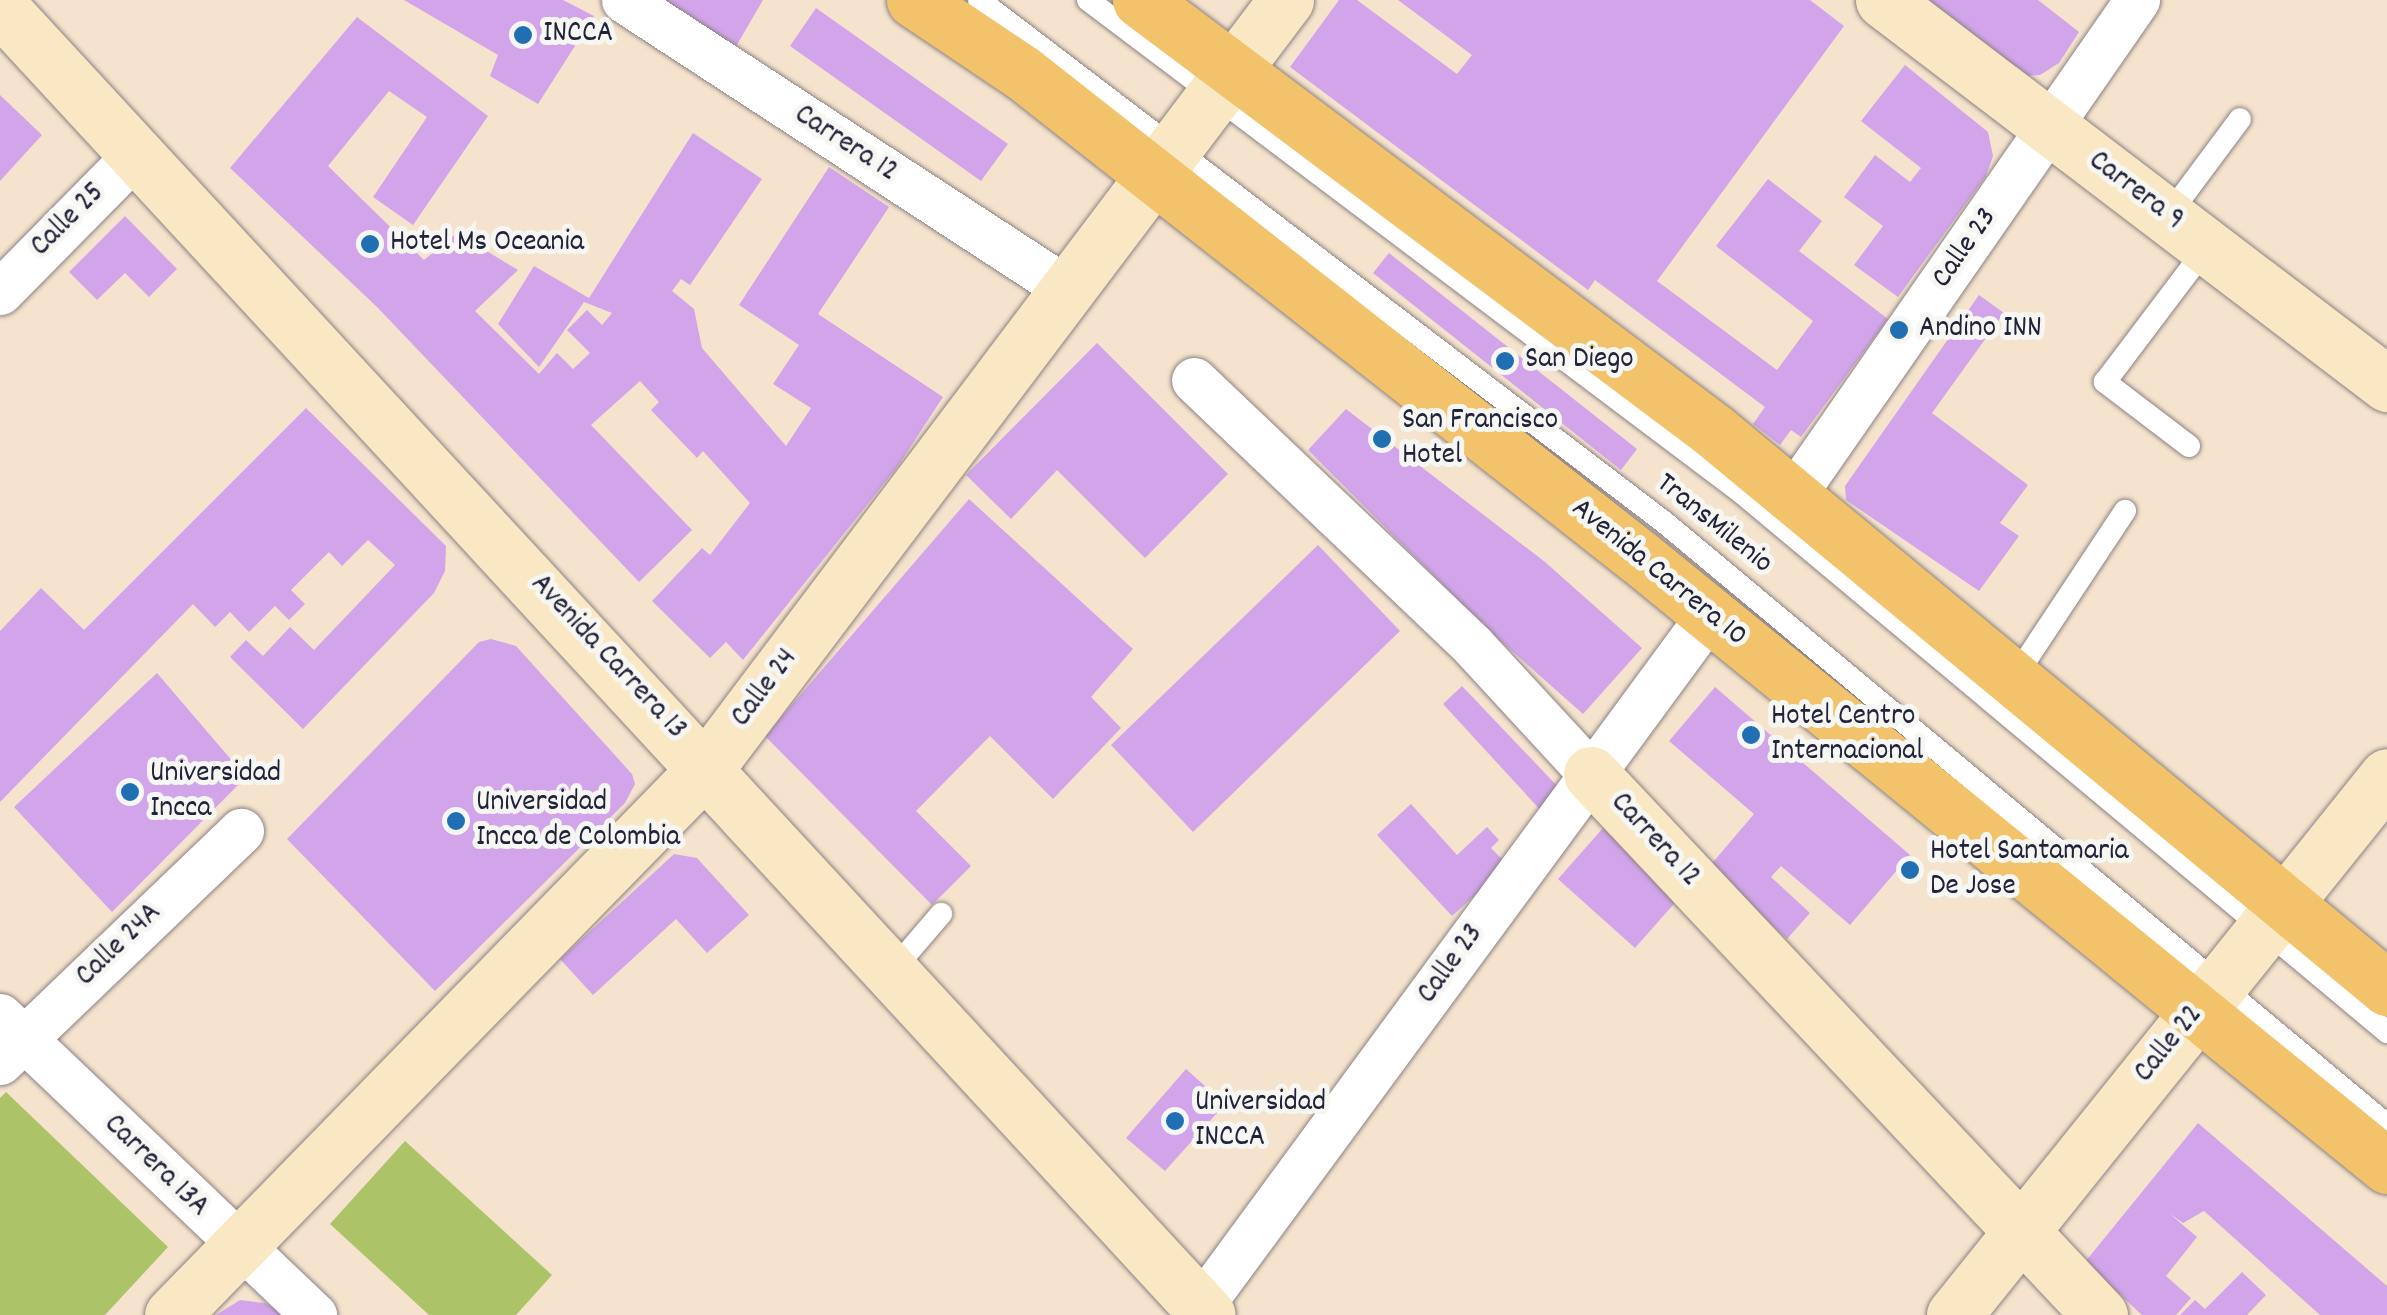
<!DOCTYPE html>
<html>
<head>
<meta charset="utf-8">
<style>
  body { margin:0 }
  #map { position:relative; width:2387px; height:1315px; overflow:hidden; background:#f5e3cd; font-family:Dekko,sans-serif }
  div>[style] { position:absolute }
  .green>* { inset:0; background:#acc368 }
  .building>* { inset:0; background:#d2a5ea }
  .roads { filter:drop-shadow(0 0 2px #8c8284) drop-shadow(0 0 2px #8c8284) }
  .lane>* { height:22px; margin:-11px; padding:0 11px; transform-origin:11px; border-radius:11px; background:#fff }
  .street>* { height:45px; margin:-22.5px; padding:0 22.5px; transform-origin:22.5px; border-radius:22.5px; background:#fff }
  .secondary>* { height:55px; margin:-27.5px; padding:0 27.5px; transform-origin:27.5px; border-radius:27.5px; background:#fae7c3 }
  .primary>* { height:55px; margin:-27.5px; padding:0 27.5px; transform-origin:27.5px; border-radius:27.5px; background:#f2c36a }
  .dots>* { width:28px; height:28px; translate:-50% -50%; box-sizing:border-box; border:5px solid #f6f6f2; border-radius:50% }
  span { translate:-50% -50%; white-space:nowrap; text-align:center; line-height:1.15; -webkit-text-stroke:10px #f6f6f2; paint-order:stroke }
  .poi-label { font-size:30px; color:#22223b }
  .left { translate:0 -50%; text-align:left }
  .street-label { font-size:30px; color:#22223b }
</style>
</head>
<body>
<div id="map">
  <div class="green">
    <i style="clip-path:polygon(6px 1092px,168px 1247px,105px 1315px,0 1315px,0 1098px)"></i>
    <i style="clip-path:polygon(405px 1141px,552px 1275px,516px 1315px,429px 1315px,330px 1224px)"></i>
  </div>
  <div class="building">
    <i style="clip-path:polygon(404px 0,563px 0,594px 16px,538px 104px,490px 76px,498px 55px)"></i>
    <i style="clip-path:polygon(651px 0,763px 0,734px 50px)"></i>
    <i style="clip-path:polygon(1339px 0,1357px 0,1457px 74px,1472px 55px,1398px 0,1810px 0,1844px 26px,1657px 281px,1777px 370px,1813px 321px,1716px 246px,1768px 179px,1822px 221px,1799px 251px,1888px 319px,1801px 437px,1791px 430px,1780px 445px,1753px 424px,1765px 407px,1595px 280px,1588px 290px,1290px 67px)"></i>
    <i style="clip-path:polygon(1925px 0,2038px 0,2079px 32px,2059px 63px,2040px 75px,2022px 76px)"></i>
    <i style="clip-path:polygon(816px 8px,1008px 144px,981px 181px,790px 46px)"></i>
    <i style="clip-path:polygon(357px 17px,488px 116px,413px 225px,373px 197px,427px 117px,389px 91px,328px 166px,424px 260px,457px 233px,518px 270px,475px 311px,539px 374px,557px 353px,573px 369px,590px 353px,567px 330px,587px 310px,602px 325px,612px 313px,584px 302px,539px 367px,498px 324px,534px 266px,589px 298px,693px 133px,762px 179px,690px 285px,681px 279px,672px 291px,694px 309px,702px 348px,786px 446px,811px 408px,773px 384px,799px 345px,739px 305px,829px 167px,889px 207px,818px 314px,943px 397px,898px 466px,743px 660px,726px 642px,710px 658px,652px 601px,702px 548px,710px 555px,750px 503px,703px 451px,697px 458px,651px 410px,659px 402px,640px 381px,591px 425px,692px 530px,639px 582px,377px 307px,230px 168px)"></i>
    <i style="clip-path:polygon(1905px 65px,1988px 132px,1993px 156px,1986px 176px,1898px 297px,1854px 265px,1883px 226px,1844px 197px,1875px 155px,1910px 182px,1921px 168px,1861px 121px)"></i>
    <i style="clip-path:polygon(0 95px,42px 135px,0 181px)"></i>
    <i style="clip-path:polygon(125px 216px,177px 269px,149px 297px,125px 273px,97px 300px,69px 272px)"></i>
    <i style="clip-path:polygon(1389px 253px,1637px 449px,1621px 470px,1373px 273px)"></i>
    <i style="clip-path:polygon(1979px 295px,2004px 313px,1932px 413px,2028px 485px,2000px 523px,2019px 536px,1979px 591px,1846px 500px,1845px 486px)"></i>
    <i style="clip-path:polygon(1097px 343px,1228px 474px,1145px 558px,1057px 470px,1011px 519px,966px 475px)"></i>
    <i style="clip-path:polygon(306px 408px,446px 546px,445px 571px,434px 593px,303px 729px,230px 657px,246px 640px,263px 656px,290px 627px,314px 650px,395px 565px,368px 540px,342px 566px,329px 552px,291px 590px,305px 604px,289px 620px,275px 606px,249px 632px,230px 612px,215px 627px,193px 604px,0 802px,0 631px,41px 588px,84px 630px)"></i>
    <i style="clip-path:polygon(1346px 409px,1545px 562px,1642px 648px,1583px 714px,1486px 628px,1308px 450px)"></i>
    <i style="clip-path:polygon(969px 499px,1133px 649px,1091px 697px,1121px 728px,1053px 799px,990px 736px,916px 811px,971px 866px,932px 905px,765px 736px)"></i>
    <i style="clip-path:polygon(1318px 545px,1400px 631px,1193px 832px,1111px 745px)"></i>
    <i style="clip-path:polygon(491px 639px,516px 646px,632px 774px,635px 784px,625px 803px,435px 991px,287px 839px,479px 642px)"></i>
    <i style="clip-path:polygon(157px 673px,246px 777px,112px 912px,14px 807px)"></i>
    <i style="clip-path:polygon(1462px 686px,1562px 791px,1545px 815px,1443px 704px)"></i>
    <i style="clip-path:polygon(1715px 687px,1910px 855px,1850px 925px,1781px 866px,1771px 877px,1810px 913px,1787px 939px,1708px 868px,1754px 814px,1669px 741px)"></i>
    <i style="clip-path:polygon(1411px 804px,1457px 855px,1487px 827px,1499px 840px,1491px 848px,1508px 865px,1452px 916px,1377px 835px)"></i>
    <i style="clip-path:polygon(1603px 828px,1680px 897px,1635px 948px,1558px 879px)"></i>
    <i style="clip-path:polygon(674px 854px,697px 858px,749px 915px,707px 953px,676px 919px,593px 995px,560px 959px)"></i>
    <i style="clip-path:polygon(1186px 1069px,1225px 1104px,1165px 1171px,1126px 1138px)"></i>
    <i style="clip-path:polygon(2198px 1123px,2387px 1286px,2387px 1315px,2320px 1315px,2204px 1211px,2183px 1223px,2170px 1214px,2197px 1237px,2166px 1276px,2191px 1298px,2176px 1315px,2142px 1315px,2085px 1262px)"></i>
    <i style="clip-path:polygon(2242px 1272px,2266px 1295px,2247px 1315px,2180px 1315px,2195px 1300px,2205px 1309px)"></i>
    <i style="clip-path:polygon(240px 1300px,265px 1303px,285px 1315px,216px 1315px)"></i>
  </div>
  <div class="roads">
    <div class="lane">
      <i style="left:979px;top:0;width:861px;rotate:37.31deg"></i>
      <i style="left:1664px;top:522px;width:941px;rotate:39.83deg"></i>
      <i style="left:1088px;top:0;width:819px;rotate:37.01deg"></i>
      <i style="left:1742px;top:493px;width:841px;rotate:39.88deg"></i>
      <i style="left:2167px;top:217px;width:122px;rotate:-53.3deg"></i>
      <i style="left:2189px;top:446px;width:106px;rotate:-142.7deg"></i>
      <i style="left:2105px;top:382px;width:169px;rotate:-52.9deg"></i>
      <i style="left:2013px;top:680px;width:203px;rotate:-56.5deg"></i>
      <i style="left:893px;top:970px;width:74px;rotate:-49.4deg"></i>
    </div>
    <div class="street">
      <i style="left:624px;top:0;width:529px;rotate:33.12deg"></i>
      <i style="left:0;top:292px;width:198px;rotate:-45.4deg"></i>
      <i style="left:1194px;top:380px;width:385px;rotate:43.6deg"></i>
      <i style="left:1473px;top:646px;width:174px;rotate:47.3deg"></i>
      <i style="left:1792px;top:497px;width:605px;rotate:-55.23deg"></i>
      <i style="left:0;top:1016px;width:434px;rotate:43.6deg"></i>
      <i style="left:0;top:1062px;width:334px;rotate:-43.8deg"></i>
      <i style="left:1194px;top:1315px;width:869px;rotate:-53.66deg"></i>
    </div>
    <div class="secondary">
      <i style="left:1883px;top:0;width:634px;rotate:37.3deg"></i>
      <i style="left:0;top:7px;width:1780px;rotate:47.28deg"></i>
      <i style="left:1591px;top:774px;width:743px;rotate:46.75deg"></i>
      <i style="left:172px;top:1315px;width:766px;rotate:-45.69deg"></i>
      <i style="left:707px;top:767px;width:961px;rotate:-52.95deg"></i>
      <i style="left:1954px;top:1315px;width:691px;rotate:-51.22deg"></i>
    </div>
    <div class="primary">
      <i style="left:914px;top:0;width:131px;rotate:33.8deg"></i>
      <i style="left:1023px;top:73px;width:783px;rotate:38.16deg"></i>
      <i style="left:1639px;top:557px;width:965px;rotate:39.15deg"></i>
      <i style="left:1140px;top:0;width:718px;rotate:36.9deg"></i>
      <i style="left:1714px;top:431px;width:874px;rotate:39.61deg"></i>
    </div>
  </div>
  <div class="dots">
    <i style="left:523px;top:35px;background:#1f6fb2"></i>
    <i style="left:370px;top:244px;background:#1f6fb2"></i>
    <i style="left:1899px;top:330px;background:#1f6fb2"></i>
    <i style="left:1505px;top:361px;background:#1f6fb2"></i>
    <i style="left:1382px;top:439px;background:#1f6fb2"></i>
    <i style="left:1751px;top:735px;background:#1f6fb2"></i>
    <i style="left:130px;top:792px;background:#1f6fb2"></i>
    <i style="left:456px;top:821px;background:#1f6fb2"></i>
    <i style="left:1910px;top:870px;background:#1f6fb2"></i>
    <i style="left:1175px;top:1121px;background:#1f6fb2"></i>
  </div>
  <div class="poi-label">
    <span class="left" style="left:543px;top:35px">INCCA</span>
    <span class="left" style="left:390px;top:244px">Hotel Ms Oceania</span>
    <span class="left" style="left:1919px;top:330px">Andino INN</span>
    <span class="left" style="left:1525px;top:361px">San Diego</span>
    <span class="left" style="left:1402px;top:439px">San Francisco<br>Hotel</span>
    <span class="left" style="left:1771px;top:735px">Hotel Centro<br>Internacional</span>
    <span class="left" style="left:150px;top:792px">Universidad<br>Incca</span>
    <span class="left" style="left:476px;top:821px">Universidad<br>Incca de Colombia</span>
    <span class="left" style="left:1930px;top:870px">Hotel Santamaria<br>De Jose</span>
    <span class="left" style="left:1195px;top:1121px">Universidad<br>INCCA</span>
  </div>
  <div class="street-label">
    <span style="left:845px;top:145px;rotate:33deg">Carrera 12</span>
    <span style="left:2135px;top:192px;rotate:37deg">Carrera 9</span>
    <span style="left:69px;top:221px;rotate:-45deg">Calle 25</span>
    <span style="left:1966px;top:249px;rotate:-55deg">Calle 23</span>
    <span style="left:1713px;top:525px;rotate:39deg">TransMilenio</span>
    <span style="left:1658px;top:574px;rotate:39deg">Avenida Carrera 10</span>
    <span style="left:607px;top:658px;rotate:47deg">Avenida Carrera 13</span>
    <span style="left:766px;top:689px;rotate:-53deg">Calle 24</span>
    <span style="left:1654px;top:841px;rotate:47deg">Carrera 12</span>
    <span style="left:120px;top:946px;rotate:-44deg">Calle 24A</span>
    <span style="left:1452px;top:965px;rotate:-54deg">Calle 23</span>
    <span style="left:2170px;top:1045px;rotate:-51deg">Calle 22</span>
    <span style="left:155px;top:1167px;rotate:44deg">Carrera 13A</span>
  </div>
</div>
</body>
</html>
